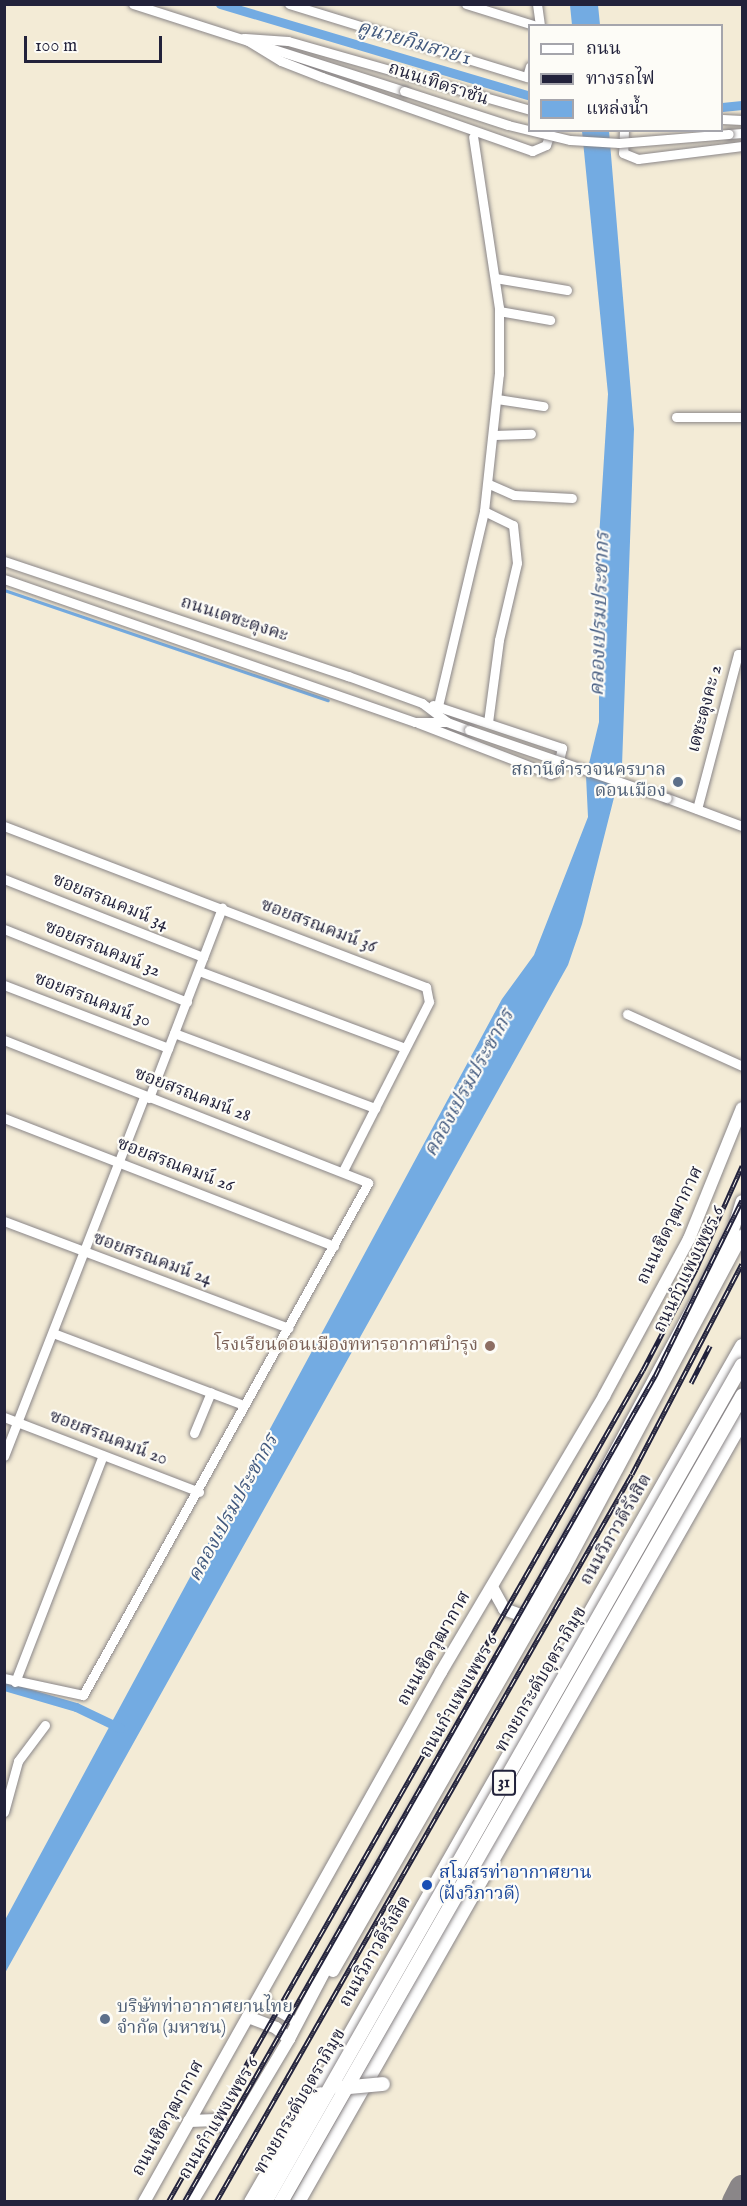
<!DOCTYPE html>
<html>
<head>
<meta charset="utf-8">
<style>
  body { margin:0 }
  #map { position:relative; width:747px; height:2206px; overflow:hidden; background:#f3ebd6; font-family:"IM FELL English","Noto Serif Thai",serif }
  div>[style] { position:absolute }
  .water>* { inset:0; background:#73abe2 }
  .stream>* { height:3px; margin:-1.5px; padding:0 1.5px; transform-origin:1.5px; border-radius:1.5px; background:#73abe2 }
  .canal>* { height:9px; margin:-4.5px; padding:0 4.5px; transform-origin:4.5px; border-radius:4.5px; background:#73abe2 }
  .taxiway>* { height:26px; margin:-13px; padding:0 13px; transform-origin:13px; border-radius:13px; background:#8a8688 }
  .roads { filter:drop-shadow(0 0 2px #8a8688) drop-shadow(0 0 2px #8a8688) }
  .minor>* { height:9px; margin:-4.5px; padding:0 4.5px; transform-origin:4.5px; border-radius:4.5px; background:#fff }
  .major>* { height:12px; margin:-6px; padding:0 6px; transform-origin:6px; border-radius:6px; background:#fff }
  .highway>* { height:14px; margin:-7px; padding:0 7px; transform-origin:7px; border-radius:7px; background:#fff }
  .rail>* { height:5px; margin-top:-2.5px; transform-origin:0; background:repeating-linear-gradient(90deg,#fdfcf7 0 9px,#22223b 0 18px); box-sizing:border-box; border-block:2px solid #22223b }
  .bridges { filter:drop-shadow(0 0 2px #8a8688) drop-shadow(0 0 2px #8a8688) }
  .minor-bridge>* { height:9px; margin:-4.5px; padding:0 4.5px; transform-origin:4.5px; border-radius:4.5px; background:#fff }
  .highway-bridge>* { height:14px; margin:-7px; padding:0 7px; transform-origin:7px; border-radius:7px; background:#fff }
  .dots>* { width:16px; height:16px; translate:-50% -50%; box-sizing:border-box; border:3px solid #fdfcf7; border-radius:50% }
  span { translate:-50% -50%; white-space:nowrap; text-align:center; line-height:1.15; -webkit-text-stroke:4.5px #fdfcf7; paint-order:stroke }
  .shield-label span { padding:2px 4px; background:#fdfcf7; border:2px solid; border-radius:4px; -webkit-text-stroke-width:0 }
  .shield-label { font-size:16px; color:#22223b; font-weight:700 }
  .street-label { font-size:18px; color:#22223b }
  .service-label { font-size:18px; color:#4e5e75 }
  .right { translate:-100% -50%; text-align:right }
  .left { translate:0 -50%; text-align:left }
  .education-label { font-size:18px; color:#785e54 }
  .transit-label { font-size:18px; color:#164399 }
  .water-label { font-size:20px; color:#42597e; font-style:italic }
  .frame { position:absolute; inset:0; border:6px solid #22223b; pointer-events:none }
  .legend { position:absolute; left:528px; top:24px; width:195px; height:108px; box-sizing:border-box; background:#fdfcf7; border:2px solid #a5a5ac; margin:0; padding:8px 10px; list-style:none; font-size:18px; color:#22223b }
  .legend li { display:flex; align-items:center; gap:12px; height:30px }
  .legend b { width:30px; border:2px solid #a5a5ac }
  .scale { position:absolute; left:24px; top:36px; width:138px; height:27px; box-sizing:border-box; border:3px solid #22223b; border-top:0; padding-left:8px; font-size:18px; line-height:21px; white-space:nowrap; color:#22223b; -webkit-text-stroke:4px #fdfcf7; paint-order:stroke }
</style>
</head>
<body>
<div id="map">
  <div class="water">
    <i style="clip-path:polygon(570px 5px,598px 5px,600px 25px,572px 25px)"></i>
    <i style="clip-path:polygon(582px 131px,609px 131px,634px 429px,622px 766px,582px 924px,568px 965px,5px 1973px,5px 1920px,502px 999px,534px 955px,588px 817px,586px 776px,599px 722px,599px 538px,608px 394px)"></i>
  </div>
  <div class="stream">
    <i style="left:4px;top:590px;width:342px;rotate:18.8deg"></i>
  </div>
  <div class="canal">
    <i style="left:220px;top:4px;width:323px;rotate:16.5deg"></i>
    <i style="left:722px;top:107px;width:20px;rotate:-6deg"></i>
    <i style="left:4px;top:1686px;width:75px;rotate:16.3deg"></i>
    <i style="left:76px;top:1707px;width:49px;rotate:25.5deg"></i>
  </div>
  <div class="taxiway">
    <i style="left:735px;top:2202px;width:16px;rotate:-63deg"></i>
  </div>
  <div class="roads">
    <div class="minor">
      <i style="left:133px;top:4px;width:285px;rotate:17.8deg"></i>
      <i style="left:289px;top:4px;width:249px;rotate:17.1deg"></i>
      <i style="left:527px;top:77px;width:11px;rotate:-75deg"></i>
      <i style="left:466px;top:4px;width:73px;rotate:17.4deg"></i>
      <i style="left:537px;top:4px;width:22px;rotate:82deg"></i>
      <i style="left:243px;top:38px;width:44px;rotate:31.2deg"></i>
      <i style="left:281px;top:61px;width:44px;rotate:21.3deg"></i>
      <i style="left:322px;top:77px;width:223px;rotate:19.4deg"></i>
      <i style="left:532px;top:151px;width:15px;rotate:-23deg"></i>
      <i style="left:546px;top:145px;width:16px;rotate:-72deg"></i>
      <i style="left:245px;top:38px;width:43px;rotate:4deg"></i>
      <i style="left:288px;top:41px;width:252px;rotate:15.9deg"></i>
      <i style="left:722px;top:119px;width:20px;rotate:3deg"></i>
      <i style="left:624px;top:130px;width:23px;rotate:92deg"></i>
      <i style="left:623px;top:153px;width:16px;rotate:22deg"></i>
      <i style="left:638px;top:159px;width:105px;rotate:-7.1deg"></i>
      <i style="left:729px;top:134px;width:13px;rotate:-4deg"></i>
      <i style="left:495px;top:278px;width:73px;rotate:9.5deg"></i>
      <i style="left:499px;top:311px;width:52px;rotate:10deg"></i>
      <i style="left:497px;top:399px;width:47px;rotate:8.7deg"></i>
      <i style="left:676px;top:417px;width:66px"></i>
      <i style="left:494px;top:435px;width:37px;rotate:-2deg"></i>
      <i style="left:489px;top:484px;width:27px;rotate:24deg"></i>
      <i style="left:514px;top:495px;width:58px;rotate:3deg"></i>
      <i style="left:484px;top:511px;width:32px;rotate:26deg"></i>
      <i style="left:513px;top:525px;width:38px;rotate:84deg"></i>
      <i style="left:517px;top:563px;width:79px;rotate:103.2deg"></i>
      <i style="left:499px;top:640px;width:83px;rotate:97.6deg"></i>
      <i style="left:4px;top:561px;width:363px;rotate:18.5deg"></i>
      <i style="left:348px;top:676px;width:79px;rotate:20deg"></i>
      <i style="left:422px;top:703px;width:31px;rotate:37deg"></i>
      <i style="left:447px;top:722px;width:23px;rotate:20deg"></i>
      <i style="left:4px;top:579px;width:435px;rotate:19.2deg"></i>
      <i style="left:415px;top:722px;width:32px"></i>
      <i style="left:438px;top:706px;width:200px;rotate:-76.7deg"></i>
      <i style="left:484px;top:511px;width:138px;rotate:-83.8deg"></i>
      <i style="left:499px;top:374px;width:66px;rotate:-90deg"></i>
      <i style="left:499px;top:308px;width:173px;rotate:-98.6deg"></i>
      <i style="left:418px;top:723px;width:142px;rotate:21.1deg"></i>
      <i style="left:550px;top:774px;width:6px;rotate:-18deg"></i>
      <i style="left:556px;top:772px;width:25px;rotate:-76deg"></i>
      <i style="left:562px;top:748px;width:136px;rotate:-161.6deg"></i>
      <i style="left:667px;top:798px;width:80px;rotate:20.5deg"></i>
      <i style="left:697px;top:809px;width:160px;rotate:-75.2deg"></i>
      <i style="left:738px;top:654px;width:4px"></i>
      <i style="left:4px;top:826px;width:452px;rotate:20.9deg"></i>
      <i style="left:426px;top:987px;width:15px;rotate:79deg"></i>
      <i style="left:429px;top:1002px;width:190px;rotate:117deg"></i>
      <i style="left:4px;top:879px;width:214px;rotate:21.4deg"></i>
      <i style="left:4px;top:929px;width:197px;rotate:21.7deg"></i>
      <i style="left:199px;top:971px;width:220px;rotate:20.5deg"></i>
      <i style="left:4px;top:985px;width:176px;rotate:21deg"></i>
      <i style="left:627px;top:1014px;width:126px;rotate:24.3deg"></i>
      <i style="left:174px;top:1033px;width:215px;rotate:20.5deg"></i>
      <i style="left:4px;top:1040px;width:391px;rotate:21.4deg"></i>
      <i style="left:368px;top:1183px;width:586px;rotate:119.1deg"></i>
      <i style="left:83px;top:1695px;width:81px;rotate:-167.9deg"></i>
      <i style="left:149px;top:1098px;width:204px;rotate:-69deg"></i>
      <i style="left:4px;top:1118px;width:354px;rotate:21.2deg"></i>
      <i style="left:4px;top:1221px;width:304px;rotate:20.6deg"></i>
      <i style="left:53px;top:1333px;width:204px;rotate:20.7deg"></i>
      <i style="left:4px;top:1417px;width:209px;rotate:21deg"></i>
      <i style="left:194px;top:1433px;width:44px;rotate:-67.5deg"></i>
      <i style="left:4px;top:1456px;width:386px;rotate:-68.7deg"></i>
      <i style="left:15px;top:1682px;width:243px;rotate:-68.8deg"></i>
      <i style="left:4px;top:1812px;width:53px;rotate:-74.6deg"></i>
      <i style="left:18px;top:1761px;width:45px;rotate:-53.1deg"></i>
      <i style="left:262px;top:1991px;width:17px;rotate:65deg"></i>
      <i style="left:269px;top:2006px;width:32px;rotate:30deg"></i>
    </div>
    <div class="major">
      <i style="left:492px;top:1587px;width:25px;rotate:61deg"></i>
      <i style="left:504px;top:1609px;width:23px;rotate:20deg"></i>
      <i style="left:333px;top:1971px;width:464px;rotate:-60.1deg"></i>
      <i style="left:564px;top:1569px;width:378px;rotate:-61.9deg"></i>
      <i style="left:248px;top:2017px;width:30px;rotate:21deg"></i>
      <i style="left:276px;top:2028px;width:17px;rotate:40deg"></i>
      <i style="left:189px;top:2121px;width:28px;rotate:-2deg"></i>
      <i style="left:217px;top:2120px;width:21px;rotate:43deg"></i>
      <i style="left:144px;top:2202px;width:608px;rotate:-60.73deg"></i>
      <i style="left:441px;top:1672px;width:321px;rotate:-59.4deg"></i>
      <i style="left:604px;top:1396px;width:179px;rotate:-61.6deg"></i>
      <i style="left:689px;top:1239px;width:141px;rotate:-68deg"></i>
      <i style="left:192px;top:2202px;width:190px;rotate:-59.2deg"></i>
      <i style="left:289px;top:2039px;width:138px;rotate:-62.3deg"></i>
      <i style="left:353px;top:1917px;width:346px;rotate:-60deg"></i>
      <i style="left:526px;top:1617px;width:360px;rotate:-61.7deg"></i>
      <i style="left:697px;top:1300px;width:79px;rotate:-62.8deg"></i>
      <i style="left:733px;top:1230px;width:30px;rotate:-73deg"></i>
    </div>
    <div class="highway">
      <i style="left:311px;top:2103px;width:871px;rotate:-60.34deg"></i>
      <i style="left:298px;top:2202px;width:898px;rotate:-60.38deg"></i>
    </div>
  </div>
  <div class="rail">
    <i style="left:691px;top:1383px;width:42px;rotate:-62.8deg"></i>
    <i style="left:168px;top:2202px;width:958px;rotate:-60.28deg"></i>
    <i style="left:643px;top:1370px;width:114px;rotate:-62.3deg"></i>
    <i style="left:696px;top:1269px;width:113px;rotate:-65.9deg"></i>
    <i style="left:184px;top:2202px;width:951px;rotate:-60.31deg"></i>
    <i style="left:655px;top:1376px;width:196px;rotate:-63.7deg"></i>
    <i style="left:216px;top:2202px;width:838px;rotate:-60.26deg"></i>
    <i style="left:632px;top:1474px;width:237px;rotate:-62.4deg"></i>
  </div>
  <div class="bridges">
    <div class="minor-bridge">
      <i style="left:404px;top:91px;width:109px;rotate:18.1deg"></i>
      <i style="left:508px;top:125px;width:64px;rotate:13.6deg"></i>
      <i style="left:570px;top:140px;width:49px;rotate:3.5deg"></i>
      <i style="left:619px;top:143px;width:110px;rotate:-4.7deg"></i>
      <i style="left:469px;top:730px;width:209px;rotate:19deg"></i>
    </div>
    <div class="highway-bridge">
      <i style="left:340px;top:2088px;width:43px;rotate:-5.3deg"></i>
      <i style="left:251px;top:2202px;width:104px;rotate:-60deg"></i>
      <i style="left:303px;top:2112px;width:25px;rotate:-45deg"></i>
      <i style="left:265px;top:2202px;width:963px;rotate:-60.32deg"></i>
      <i style="left:281px;top:2202px;width:929px;rotate:-60.23deg"></i>
    </div>
  </div>
  <div class="dots">
    <i style="left:678px;top:782px;background:#5c6f8a"></i>
    <i style="left:490px;top:1346px;background:#8d6e63"></i>
    <i style="left:427px;top:1885px;background:#1a4fb4"></i>
    <i style="left:105px;top:2019px;background:#5c6f8a"></i>
  </div>
  <div class="shield-label">
    <span style="left:504px;top:1783px">31</span>
  </div>
  <div class="street-label">
    <span style="left:438px;top:85px;rotate:18deg">ถนนเทิดราชัน</span>
    <span style="left:234px;top:620px;rotate:18deg">ถนนเดชะตุงคะ</span>
    <span style="left:706px;top:709px;rotate:-75deg">เดชะตุงคะ 2</span>
    <span style="left:110px;top:903px;rotate:22deg">ซอยสรณคมน์ 34</span>
    <span style="left:318px;top:927px;rotate:21deg">ซอยสรณคมน์ 36</span>
    <span style="left:102px;top:950px;rotate:22deg">ซอยสรณคมน์ 32</span>
    <span style="left:92px;top:1001px;rotate:21deg">ซอยสรณคมน์ 30</span>
    <span style="left:192px;top:1096px;rotate:21deg">ซอยสรณคมน์ 28</span>
    <span style="left:175px;top:1166px;rotate:21deg">ซอยสรณคมน์ 26</span>
    <span style="left:671px;top:1226px;rotate:-64deg">ถนนเชิดวุฒากาศ</span>
    <span style="left:152px;top:1260px;rotate:20deg">ซอยสรณคมน์ 24</span>
    <span style="left:690px;top:1270px;rotate:-64deg">ถนนกำแพงเพชร 6</span>
    <span style="left:108px;top:1439px;rotate:21deg">ซอยสรณคมน์ 20</span>
    <span style="left:617px;top:1530px;rotate:-60deg">ถนนวิภาวดีรังสิต</span>
    <span style="left:435px;top:1649px;rotate:-60deg">ถนนเชิดวุฒากาศ</span>
    <span style="left:542px;top:1680px;rotate:-60deg">ทางยกระดับอุตราภิมุข</span>
    <span style="left:460px;top:1697px;rotate:-60deg">ถนนกำแพงเพชร 6</span>
    <span style="left:376px;top:1952px;rotate:-60deg">ถนนวิภาวดีรังสิต</span>
    <span style="left:301px;top:2102px;rotate:-60deg">ทางยกระดับอุตราภิมุข</span>
    <span style="left:169px;top:2119px;rotate:-61deg">ถนนเชิดวุฒากาศ</span>
    <span style="left:220px;top:2119px;rotate:-59deg">ถนนกำแพงเพชร 6</span>
  </div>
  <div class="service-label">
    <span class="right" style="left:666px;top:782px">สถานีตำรวจนครบาล<br>ดอนเมือง</span>
    <span class="left" style="left:117px;top:2019px">บริษัทท่าอากาศยานไทย<br>จำกัด (มหาชน)</span>
  </div>
  <div class="education-label">
    <span class="right" style="left:478px;top:1346px">โรงเรียนดอนเมืองทหารอากาศบำรุง</span>
  </div>
  <div class="transit-label">
    <span class="left" style="left:439px;top:1885px">สโมสรท่าอากาศยาน<br>(ฝั่งวิภาวดี)</span>
  </div>
  <div class="water-label">
    <span style="left:414px;top:43px;rotate:16deg">คูนายกิมสาย 1</span>
    <span style="left:600px;top:614px;rotate:-88deg">คลองเปรมประชากร</span>
    <span style="left:469px;top:1083px;rotate:-61deg">คลองเปรมประชากร</span>
    <span style="left:233px;top:1508px;rotate:-61deg">คลองเปรมประชากร</span>
  </div>
  <div class="frame"></div>
  <ul class="legend">
  <li><b style="height:8px;background:#fff"></b>ถนน</li>
  <li><b style="height:8px;background:#22223b"></b>ทางรถไฟ</li>
  <li><b style="height:16px;background:#73abe2"></b>แหล่งน้ำ</li>
  </ul>
  <div class="scale">100 m</div>
</div>
</body>
</html>
